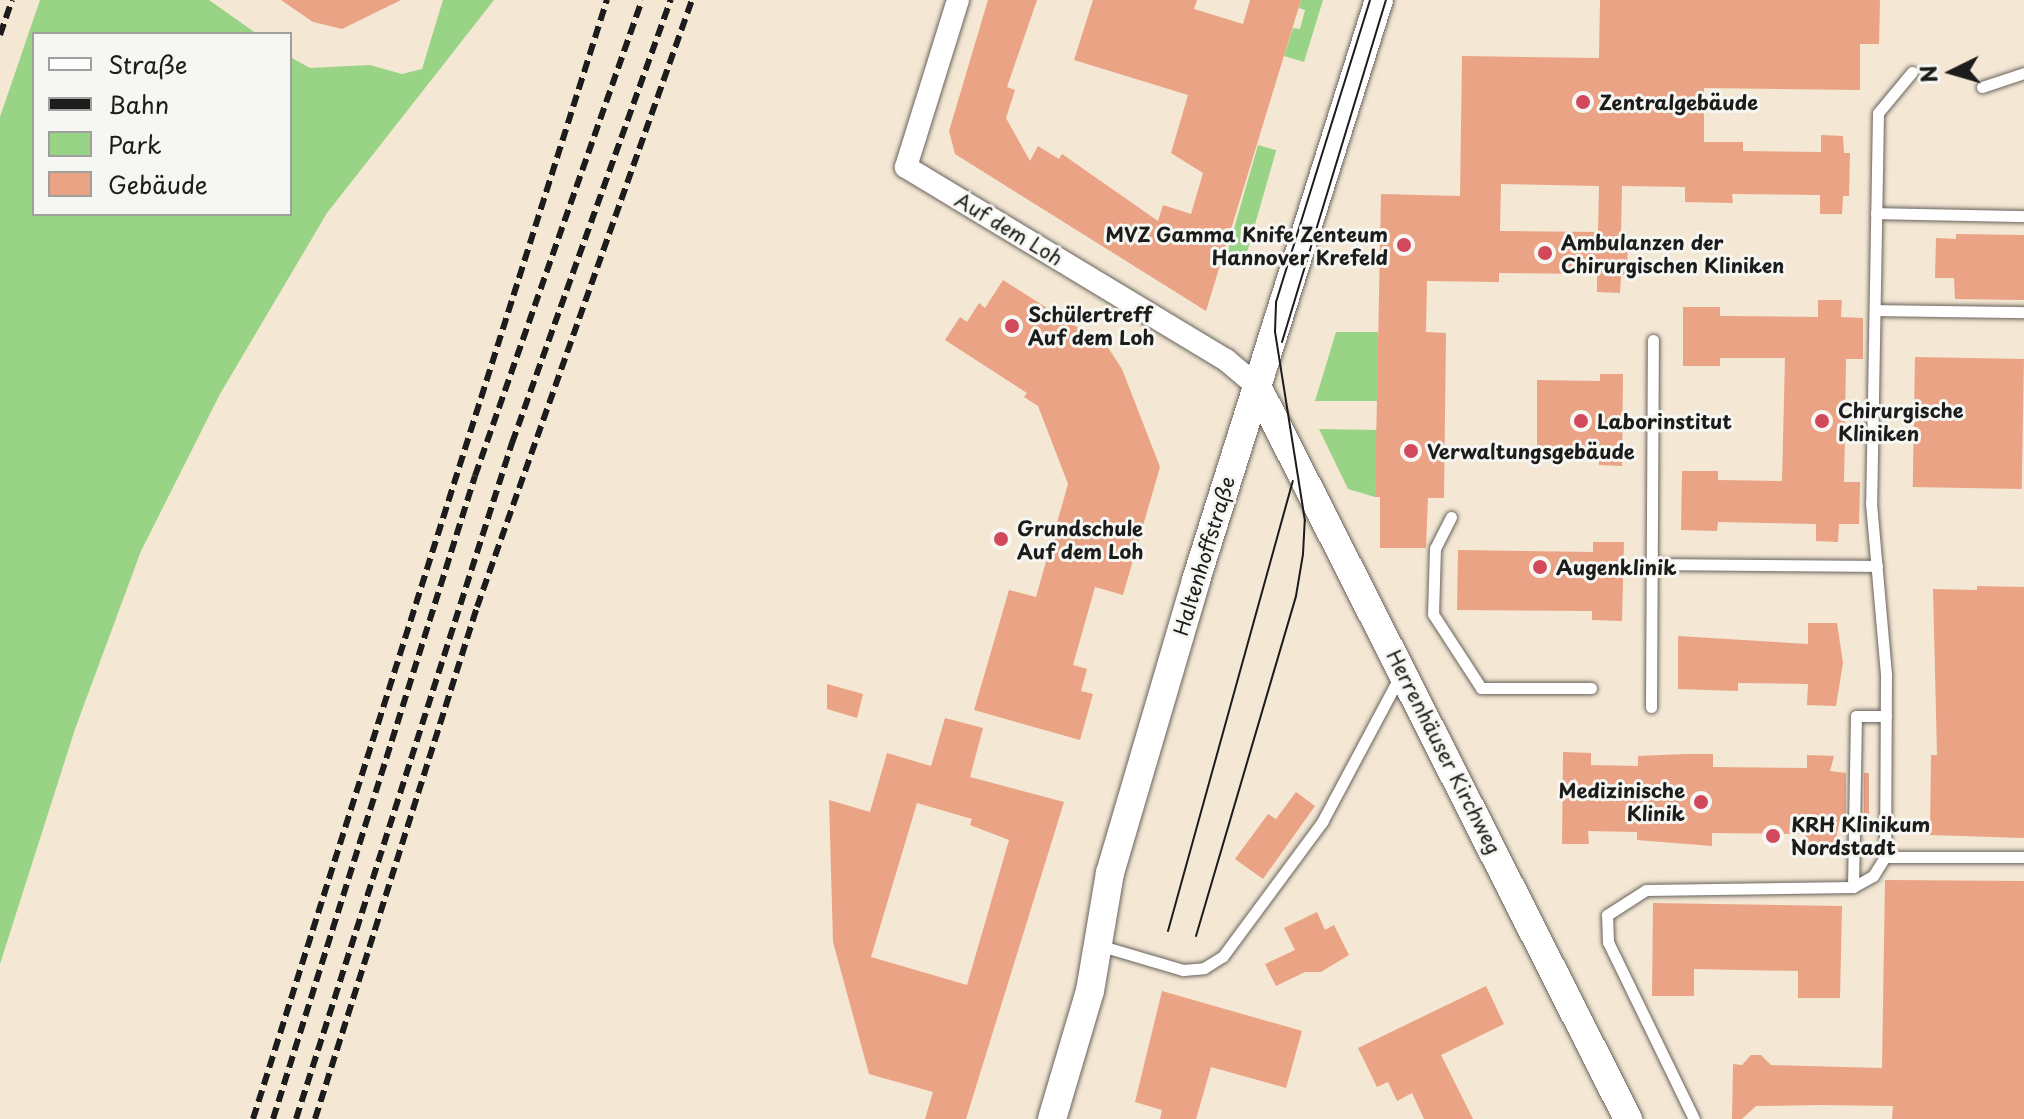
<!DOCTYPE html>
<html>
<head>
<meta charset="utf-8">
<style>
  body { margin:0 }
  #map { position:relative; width:2024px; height:1119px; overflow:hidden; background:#f4e7d4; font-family:"Playpen Sans",sans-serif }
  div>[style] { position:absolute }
  .green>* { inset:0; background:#99d386; transform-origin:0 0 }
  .building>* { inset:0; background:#eaa384; transform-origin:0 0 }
  .roads { filter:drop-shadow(0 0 2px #68635c) drop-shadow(0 0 2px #68635c) }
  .service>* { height:11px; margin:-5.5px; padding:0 5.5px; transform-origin:5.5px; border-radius:5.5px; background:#fff }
  .minor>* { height:22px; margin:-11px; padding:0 11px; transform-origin:11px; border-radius:11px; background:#fff }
  .tertiary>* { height:28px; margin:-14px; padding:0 14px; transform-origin:14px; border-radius:14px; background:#fff }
  .tram>* { height:2px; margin:-1px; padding:0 1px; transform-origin:1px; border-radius:1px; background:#1c1c1c }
  .rail>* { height:6px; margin-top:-3px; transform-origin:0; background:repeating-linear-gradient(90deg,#1c1c1c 0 12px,transparent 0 18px) }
  .dots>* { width:22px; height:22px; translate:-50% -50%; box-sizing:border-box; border:4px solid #f6f6f2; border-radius:50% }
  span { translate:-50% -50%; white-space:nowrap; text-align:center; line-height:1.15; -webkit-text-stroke:6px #f6f6f2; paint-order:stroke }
  .poi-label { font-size:20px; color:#1c1c1c; font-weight:700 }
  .left { translate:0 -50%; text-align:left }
  .right { translate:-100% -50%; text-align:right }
  .street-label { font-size:20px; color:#1c1c1c }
  .legend { position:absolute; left:32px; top:32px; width:260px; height:184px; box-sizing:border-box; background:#f6f6f2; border:2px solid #9f9f9c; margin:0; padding:10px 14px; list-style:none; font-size:24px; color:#1c1c1c }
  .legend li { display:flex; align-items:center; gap:16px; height:40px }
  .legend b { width:40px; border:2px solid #9f9f9c }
  .north { position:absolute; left:1912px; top:32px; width:80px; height:80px; -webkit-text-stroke:6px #f6f6f2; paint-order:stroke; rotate:265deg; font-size:22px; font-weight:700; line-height:32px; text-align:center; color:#1c1c1c }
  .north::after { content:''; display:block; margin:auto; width:28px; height:36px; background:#1c1c1c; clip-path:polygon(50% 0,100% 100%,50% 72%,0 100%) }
</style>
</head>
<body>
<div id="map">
  <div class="green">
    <div style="clip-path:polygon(40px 0,209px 0,257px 34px,34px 34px,34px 214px,290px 214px,290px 57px,310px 68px,370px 65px,402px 74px,422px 69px,443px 0,494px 0,327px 213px,220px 394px,141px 551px,75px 729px,0 964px,0 117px)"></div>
    <div style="clip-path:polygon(1301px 0,1323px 0,1304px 62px,1284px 56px,1293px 28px,1300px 29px,1305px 10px,1299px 8px)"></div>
    <div style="left:1258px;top:145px;width:19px;height:122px;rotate:16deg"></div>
    <div style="clip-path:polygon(1336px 332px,1378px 332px,1379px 401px,1315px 401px)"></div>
    <div style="clip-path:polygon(1319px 429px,1378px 430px,1375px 497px,1348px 489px)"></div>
  </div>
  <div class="building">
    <div style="clip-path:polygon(281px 0,401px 0,342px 29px,313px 22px)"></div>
    <div style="clip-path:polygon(988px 0,1037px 0,1007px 87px,1015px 90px,1006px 118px,1030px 161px,1038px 146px,1059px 159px,1062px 154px,1158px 221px,1163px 205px,1191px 214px,1203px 173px,1171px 153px,1188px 95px,1074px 60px,1093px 0,1197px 0,1194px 9px,1243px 24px,1250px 0,1301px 0,1206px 311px,955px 154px,949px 131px)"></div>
    <div style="clip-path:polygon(evenodd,1600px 0,1880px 0,1879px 44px,1860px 44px,1860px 90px,1704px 88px,1704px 142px,1743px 142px,1743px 151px,1821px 152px,1821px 135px,1843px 136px,1844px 153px,1850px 153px,1849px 196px,1843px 196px,1842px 214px,1820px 214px,1820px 195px,1732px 194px,1733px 203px,1685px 202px,1685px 187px,1622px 186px,1621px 233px,1628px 233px,1627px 275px,1621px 275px,1620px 293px,1597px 292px,1597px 274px,1499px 273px,1499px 282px,1427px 281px,1426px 332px,1446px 333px,1444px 498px,1428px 498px,1426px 548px,1380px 548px,1380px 497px,1375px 497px,1381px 194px,1460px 196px,1462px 56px,1599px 58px,1600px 0,1501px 184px,1599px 186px,1598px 232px,1500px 231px,1501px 184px)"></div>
    <div style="clip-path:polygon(1956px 234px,2024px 235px,2024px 300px,1955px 299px,1954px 278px,1935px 278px,1936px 238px,1956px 239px)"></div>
    <div style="clip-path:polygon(1003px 280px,1107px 346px,1122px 369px,1160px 467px,1123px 595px,1095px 587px,1073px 665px,1087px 669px,1081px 691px,1093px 694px,1080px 740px,974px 710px,1009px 590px,1036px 597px,1068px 484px,1038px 406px,1024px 397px,1027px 393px,945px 340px,960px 317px,967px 322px,979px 303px,985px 308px)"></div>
    <div style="clip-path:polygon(1818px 300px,1842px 300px,1841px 317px,1863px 318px,1863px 359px,1846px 359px,1845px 431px,1844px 482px,1860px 482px,1859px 524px,1839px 524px,1838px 542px,1816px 541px,1816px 524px,1718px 522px,1717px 531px,1681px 530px,1682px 471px,1718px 471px,1718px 480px,1782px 481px,1785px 358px,1720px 358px,1720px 366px,1683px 366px,1683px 307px,1720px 307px,1720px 316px,1818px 317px)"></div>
    <div style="left:1915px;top:357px;width:109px;height:130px;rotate:1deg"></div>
    <div style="clip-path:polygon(1600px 374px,1623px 374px,1622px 466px,1599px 465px,1599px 454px,1537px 453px,1537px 380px,1600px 381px)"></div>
    <div style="clip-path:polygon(1593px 542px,1624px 542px,1622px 621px,1592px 620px,1592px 611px,1457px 610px,1458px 550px,1593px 552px)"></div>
    <div style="clip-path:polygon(1977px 586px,2024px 587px,2024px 838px,1930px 835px,1931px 755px,1937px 755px,1933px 589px,1977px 590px)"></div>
    <div style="clip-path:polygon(1808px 623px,1837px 623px,1843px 663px,1836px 706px,1807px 705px,1808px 684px,1738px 683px,1738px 691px,1678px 689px,1678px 636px,1808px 644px)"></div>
    <div style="clip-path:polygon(827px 684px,863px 694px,857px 718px,827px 709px)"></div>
    <div style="clip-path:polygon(evenodd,945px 718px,983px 728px,970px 777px,1064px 802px,966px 1119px,925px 1119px,933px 1092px,869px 1074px,833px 942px,829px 800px,870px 812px,887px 753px,931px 766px,945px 718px,917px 803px,972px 819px,970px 825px,1009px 840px,967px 985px,871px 957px,917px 803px)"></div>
    <div style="clip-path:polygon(1563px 752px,1591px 753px,1591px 765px,1638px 766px,1638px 756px,1686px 754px,1713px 754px,1713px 767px,1807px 768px,1807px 755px,1834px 756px,1830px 771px,1846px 773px,1846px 815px,1841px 815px,1834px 847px,1806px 847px,1806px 834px,1712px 833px,1712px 846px,1637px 840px,1637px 832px,1588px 831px,1589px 844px,1562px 844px)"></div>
    <div style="left:1864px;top:773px;width:5px;height:42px"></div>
    <div style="clip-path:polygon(1296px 792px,1315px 806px,1263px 879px,1235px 859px,1268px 814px,1276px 819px)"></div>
    <div style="clip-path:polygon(1885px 880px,2024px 881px,2024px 1119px,1892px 1119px,1893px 1106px,1820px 1105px,1756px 1106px,1742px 1119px,1732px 1119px,1733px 1064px,1742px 1065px,1751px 1055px,1761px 1055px,1771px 1065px,1882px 1068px)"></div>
    <div style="clip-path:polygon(1653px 903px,1842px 906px,1840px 998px,1798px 998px,1798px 971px,1694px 969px,1694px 996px,1652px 996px)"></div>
    <div style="clip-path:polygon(1317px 912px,1325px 930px,1334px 925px,1349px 955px,1321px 972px,1305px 972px,1276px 986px,1265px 964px,1295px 950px,1284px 928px)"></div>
    <div style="clip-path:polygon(1486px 986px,1504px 1024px,1441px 1055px,1473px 1119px,1424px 1119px,1412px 1093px,1397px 1101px,1388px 1082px,1377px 1087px,1358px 1048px)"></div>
    <div style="clip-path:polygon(1162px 991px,1302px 1031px,1286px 1088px,1211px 1067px,1196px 1119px,1160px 1119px,1162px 1110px,1135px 1102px)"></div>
  </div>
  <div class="roads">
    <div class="service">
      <div style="left:1912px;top:72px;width:53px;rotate:129.7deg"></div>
      <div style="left:1878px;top:113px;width:390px;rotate:91deg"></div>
      <div style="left:1871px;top:503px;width:173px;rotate:85deg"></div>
      <div style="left:1886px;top:675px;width:182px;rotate:90.3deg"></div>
      <div style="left:1885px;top:857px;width:139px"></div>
      <div style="left:1982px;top:87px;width:44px;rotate:-18.4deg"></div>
      <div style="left:1876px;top:213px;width:148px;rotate:1.2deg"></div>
      <div style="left:1875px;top:310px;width:149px;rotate:0.8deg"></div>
      <div style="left:1451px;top:517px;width:35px;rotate:117deg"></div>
      <div style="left:1435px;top:548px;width:66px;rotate:91.7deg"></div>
      <div style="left:1433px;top:614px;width:88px;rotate:57deg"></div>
      <div style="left:1481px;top:688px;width:110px"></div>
      <div style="left:1651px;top:564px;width:226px;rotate:0.5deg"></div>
      <div style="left:1651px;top:707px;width:367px;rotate:-89.7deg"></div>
      <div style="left:1853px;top:887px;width:171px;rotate:-89deg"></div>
      <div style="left:1856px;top:716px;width:30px"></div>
      <div style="left:1098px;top:945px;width:89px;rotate:16.4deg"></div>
      <div style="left:1183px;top:970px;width:21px;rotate:-5deg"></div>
      <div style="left:1204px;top:968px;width:22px;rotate:-32deg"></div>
      <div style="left:1223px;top:956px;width:167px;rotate:-53.5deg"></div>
      <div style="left:1322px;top:822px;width:168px;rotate:-61.9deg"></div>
      <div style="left:1694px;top:1119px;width:197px;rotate:-115.9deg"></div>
      <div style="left:1608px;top:942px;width:27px;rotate:-92deg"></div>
      <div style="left:1607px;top:915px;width:46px;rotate:-32.7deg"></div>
      <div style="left:1646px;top:890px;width:207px;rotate:-0.8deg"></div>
      <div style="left:1853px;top:887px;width:23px;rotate:-29deg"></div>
      <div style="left:1873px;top:876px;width:22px;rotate:-58deg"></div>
    </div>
    <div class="minor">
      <div style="left:958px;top:0;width:175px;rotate:107.3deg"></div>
      <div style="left:906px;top:167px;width:374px;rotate:31.1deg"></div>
      <div style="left:1226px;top:360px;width:40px;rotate:40deg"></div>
    </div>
    <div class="tertiary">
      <div style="left:1257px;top:386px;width:822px;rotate:63.15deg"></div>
      <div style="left:1052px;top:1119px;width:134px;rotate:-73.5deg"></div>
      <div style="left:1090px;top:991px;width:120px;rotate:-80.4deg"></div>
      <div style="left:1110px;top:873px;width:305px;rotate:-73.6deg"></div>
      <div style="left:1196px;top:580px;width:608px;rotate:-72.49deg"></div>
    </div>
  </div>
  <div class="tram">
    <div style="left:1282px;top:342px;width:357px;rotate:-73.1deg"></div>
    <div style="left:1168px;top:931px;width:467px;rotate:-74.5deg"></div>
    <div style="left:1196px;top:936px;width:354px;rotate:-73.6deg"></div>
    <div style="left:1296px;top:596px;width:43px;rotate:-80.5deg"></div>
    <div style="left:1303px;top:554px;width:33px;rotate:-87deg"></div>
    <div style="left:1305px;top:521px;width:191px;rotate:-99deg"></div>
    <div style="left:1275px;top:332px;width:30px;rotate:-88deg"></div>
    <div style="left:1276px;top:302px;width:316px;rotate:-72.7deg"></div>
  </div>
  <div class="rail">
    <div style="left:0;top:35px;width:37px;rotate:-71deg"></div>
    <div style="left:253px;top:1119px;width:1174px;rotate:-72.45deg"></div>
    <div style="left:273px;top:1119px;width:674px;rotate:-72.56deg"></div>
    <div style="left:475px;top:476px;width:504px;rotate:-70.67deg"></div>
    <div style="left:296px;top:1119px;width:710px;rotate:-72.28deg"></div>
    <div style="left:512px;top:443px;width:471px;rotate:-70.3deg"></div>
    <div style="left:315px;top:1119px;width:537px;rotate:-72.44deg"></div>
    <div style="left:477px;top:607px;width:644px;rotate:-70.5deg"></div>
  </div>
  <div class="dots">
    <div style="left:1583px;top:102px;background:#d1495b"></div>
    <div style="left:1404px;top:245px;background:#d1495b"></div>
    <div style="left:1545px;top:253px;background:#d1495b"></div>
    <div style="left:1012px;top:326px;background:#d1495b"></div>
    <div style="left:1581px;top:421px;background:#d1495b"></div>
    <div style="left:1822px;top:421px;background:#d1495b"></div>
    <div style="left:1411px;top:451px;background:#d1495b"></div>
    <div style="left:1001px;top:539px;background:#d1495b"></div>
    <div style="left:1540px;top:567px;background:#d1495b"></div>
    <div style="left:1701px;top:802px;background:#d1495b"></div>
    <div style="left:1773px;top:836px;background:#d1495b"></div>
  </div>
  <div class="poi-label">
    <span class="left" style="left:1599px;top:102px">Zentralgebäude</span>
    <span class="right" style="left:1388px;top:246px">MVZ Gamma Knife Zenteum<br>Hannover Krefeld</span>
    <span class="left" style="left:1561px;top:254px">Ambulanzen der<br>Chirurgischen Kliniken</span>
    <span class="left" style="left:1028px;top:326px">Schülertreff<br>Auf dem Loh</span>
    <span class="left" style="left:1838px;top:422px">Chirurgische<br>Kliniken</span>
    <span class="left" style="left:1597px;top:421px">Laborinstitut</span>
    <span class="left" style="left:1427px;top:451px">Verwaltungsgebäude</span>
    <span class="left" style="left:1017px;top:540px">Grundschule<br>Auf dem Loh</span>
    <span class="left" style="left:1556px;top:567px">Augenklinik</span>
    <span class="right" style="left:1685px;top:802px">Medizinische<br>Klinik</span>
    <span class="left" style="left:1791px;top:836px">KRH Klinikum<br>Nordstadt</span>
  </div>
  <div class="street-label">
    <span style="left:1009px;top:229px;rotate:31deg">Auf dem Loh</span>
    <span style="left:1204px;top:556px;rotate:-73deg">Haltenhoffstraße</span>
    <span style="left:1444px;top:752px;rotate:63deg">Herrenhäuser Kirchweg</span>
  </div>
  <ul class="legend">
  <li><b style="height:10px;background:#fff"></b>Straße</li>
  <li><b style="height:10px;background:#1c1c1c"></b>Bahn</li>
  <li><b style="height:22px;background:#99d386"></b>Park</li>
  <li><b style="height:22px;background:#eaa384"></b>Gebäude</li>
  </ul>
  <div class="north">N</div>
</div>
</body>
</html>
